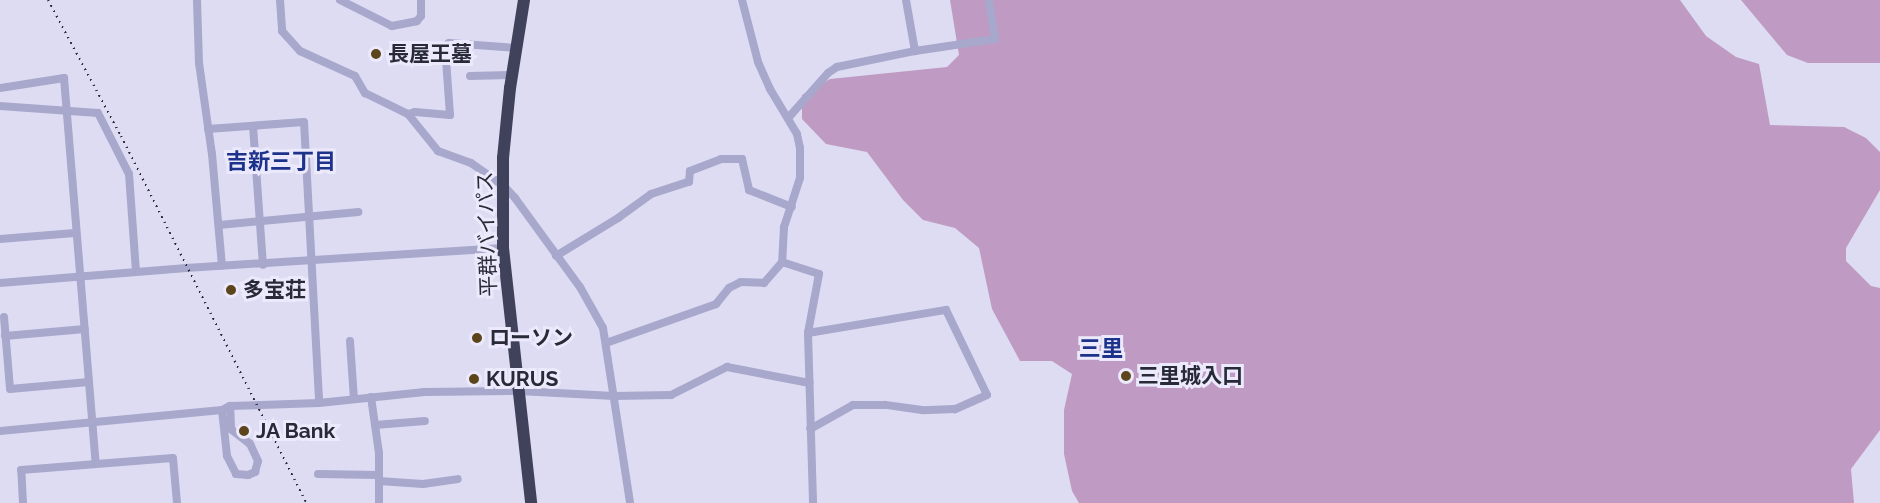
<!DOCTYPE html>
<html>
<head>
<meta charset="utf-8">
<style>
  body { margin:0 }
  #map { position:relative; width:1880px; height:503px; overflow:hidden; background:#dedcf3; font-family:Raleway,"Noto Sans JP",sans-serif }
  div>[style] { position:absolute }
  .green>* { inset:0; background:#bf9bc3 }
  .minor>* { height:8px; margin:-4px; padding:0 4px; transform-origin:4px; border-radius:4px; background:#a8a7cc }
  .highway>* { height:12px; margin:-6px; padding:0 6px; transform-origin:6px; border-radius:6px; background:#3f425a }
  .rail>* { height:2px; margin-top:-1px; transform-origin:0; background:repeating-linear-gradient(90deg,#282a38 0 1.5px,transparent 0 6px) }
  .dots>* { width:16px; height:16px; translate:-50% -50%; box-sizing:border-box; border:3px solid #ebe9fb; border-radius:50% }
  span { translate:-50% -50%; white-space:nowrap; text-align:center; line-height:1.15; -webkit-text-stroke:6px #ebe9fb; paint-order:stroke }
  .poi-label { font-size:21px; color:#282a38; font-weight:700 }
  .left { translate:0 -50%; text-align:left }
  .street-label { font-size:21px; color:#282a38 }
  .neighbourhood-label { font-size:22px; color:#1d338b; font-weight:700 }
</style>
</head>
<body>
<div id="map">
  <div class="green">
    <div style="clip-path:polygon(950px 0,1680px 0,1706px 36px,1736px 57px,1759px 64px,1770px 125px,1844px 127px,1866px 138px,1880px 152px,1880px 190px,1846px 248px,1846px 261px,1871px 286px,1880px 288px,1880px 430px,1851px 469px,1854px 503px,1079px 503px,1072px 491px,1064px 454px,1064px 410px,1072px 374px,1052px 361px,1020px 361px,992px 309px,979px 248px,955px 228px,923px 220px,903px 200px,867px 152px,826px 144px,802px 119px,802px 95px,830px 79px,947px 67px,959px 55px)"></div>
    <div style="clip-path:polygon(1741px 0,1880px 0,1880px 63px,1808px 63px,1787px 55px)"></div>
  </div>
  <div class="minor">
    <div style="left:197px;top:0;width:63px;rotate:88.2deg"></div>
    <div style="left:199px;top:63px;width:92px;rotate:81.9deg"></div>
    <div style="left:212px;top:154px;width:112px;rotate:84.9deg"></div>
    <div style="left:280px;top:0;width:31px;rotate:86deg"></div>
    <div style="left:282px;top:31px;width:27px;rotate:48deg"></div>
    <div style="left:300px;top:51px;width:60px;rotate:24.4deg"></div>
    <div style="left:355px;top:76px;width:20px;rotate:60deg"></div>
    <div style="left:365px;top:93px;width:48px;rotate:26deg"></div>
    <div style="left:408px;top:114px;width:48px;rotate:51deg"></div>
    <div style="left:438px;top:151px;width:35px;rotate:20deg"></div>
    <div style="left:471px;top:163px;width:39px;rotate:35deg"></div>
    <div style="left:503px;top:185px;width:18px;rotate:47deg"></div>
    <div style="left:515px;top:198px;width:110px;rotate:53.9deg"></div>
    <div style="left:580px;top:287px;width:47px;rotate:60.7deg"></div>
    <div style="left:603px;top:328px;width:177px;rotate:81.2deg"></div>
    <div style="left:340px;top:0;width:58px;rotate:26.6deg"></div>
    <div style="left:392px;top:26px;width:25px;rotate:-11deg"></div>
    <div style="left:417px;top:21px;width:6px;rotate:-51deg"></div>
    <div style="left:421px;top:16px;width:16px;rotate:-90deg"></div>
    <div style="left:742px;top:0;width:64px;rotate:75.5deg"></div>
    <div style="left:758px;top:62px;width:30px;rotate:66deg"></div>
    <div style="left:770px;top:89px;width:52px;rotate:59deg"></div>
    <div style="left:797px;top:134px;width:14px;rotate:78deg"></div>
    <div style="left:800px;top:148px;width:30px;rotate:90deg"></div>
    <div style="left:800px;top:178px;width:52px;rotate:108.1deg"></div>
    <div style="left:784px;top:227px;width:35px;rotate:93deg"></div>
    <div style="left:782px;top:262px;width:39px;rotate:18deg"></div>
    <div style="left:819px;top:274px;width:60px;rotate:100.6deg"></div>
    <div style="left:808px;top:333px;width:170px;rotate:88.3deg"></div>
    <div style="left:906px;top:0;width:52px;rotate:80deg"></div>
    <div style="left:915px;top:51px;width:81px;rotate:-8.5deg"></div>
    <div style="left:995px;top:39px;width:39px;rotate:-99deg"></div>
    <div style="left:409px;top:55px;width:37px;rotate:-5deg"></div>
    <div style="left:470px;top:76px;width:42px;rotate:-1.4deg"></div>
    <div style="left:0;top:88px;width:65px;rotate:-8.9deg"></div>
    <div style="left:64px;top:78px;width:387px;rotate:85.3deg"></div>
    <div style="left:0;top:106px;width:98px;rotate:4.1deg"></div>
    <div style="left:98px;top:113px;width:68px;rotate:63.1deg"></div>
    <div style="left:129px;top:174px;width:98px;rotate:85.9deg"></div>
    <div style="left:408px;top:114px;width:7px;rotate:-16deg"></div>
    <div style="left:415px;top:112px;width:35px;rotate:5deg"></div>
    <div style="left:450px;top:115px;width:69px;rotate:-94.1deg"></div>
    <div style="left:445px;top:46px;width:5px;rotate:-37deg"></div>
    <div style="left:449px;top:43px;width:67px;rotate:4.3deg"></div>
    <div style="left:789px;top:117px;width:59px;rotate:-48.4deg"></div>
    <div style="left:828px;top:73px;width:11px;rotate:-34deg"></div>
    <div style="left:837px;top:67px;width:80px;rotate:-11.6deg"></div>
    <div style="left:253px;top:126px;width:139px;rotate:85.9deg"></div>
    <div style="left:208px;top:129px;width:96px;rotate:-4.2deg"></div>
    <div style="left:304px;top:122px;width:281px;rotate:86.9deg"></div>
    <div style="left:219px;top:225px;width:140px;rotate:-5.3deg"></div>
    <div style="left:0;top:239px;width:75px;rotate:-4.6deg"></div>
    <div style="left:556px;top:256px;width:73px;rotate:-31.5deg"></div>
    <div style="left:618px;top:218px;width:41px;rotate:-36deg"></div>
    <div style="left:651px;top:194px;width:40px;rotate:-18deg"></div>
    <div style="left:689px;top:182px;width:11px;rotate:-85deg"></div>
    <div style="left:690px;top:171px;width:33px;rotate:-21deg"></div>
    <div style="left:721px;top:159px;width:21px"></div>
    <div style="left:742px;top:159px;width:32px;rotate:77deg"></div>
    <div style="left:749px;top:190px;width:46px;rotate:21.6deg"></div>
    <div style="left:0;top:283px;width:187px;rotate:-4.6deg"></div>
    <div style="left:186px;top:268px;width:318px;rotate:-3.6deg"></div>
    <div style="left:4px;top:317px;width:72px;rotate:85.2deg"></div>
    <div style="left:10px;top:389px;width:79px;rotate:-5.1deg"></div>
    <div style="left:808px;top:333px;width:140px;rotate:-9.5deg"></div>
    <div style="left:946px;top:310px;width:94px;rotate:64.2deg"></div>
    <div style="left:987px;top:395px;width:35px;rotate:156deg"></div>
    <div style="left:955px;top:409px;width:33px;rotate:178deg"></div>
    <div style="left:922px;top:410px;width:37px;rotate:-172deg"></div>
    <div style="left:885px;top:405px;width:32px;rotate:180deg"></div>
    <div style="left:853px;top:405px;width:49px;rotate:150.8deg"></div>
    <div style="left:5px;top:336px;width:80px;rotate:-5deg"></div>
    <div style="left:350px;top:341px;width:58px;rotate:86.1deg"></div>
    <div style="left:606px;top:343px;width:117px;rotate:-19.5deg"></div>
    <div style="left:716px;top:304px;width:21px;rotate:-51deg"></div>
    <div style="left:729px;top:288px;width:13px;rotate:-27deg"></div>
    <div style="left:741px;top:282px;width:23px;rotate:2deg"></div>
    <div style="left:764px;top:283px;width:28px;rotate:-49deg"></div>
    <div style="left:371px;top:397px;width:57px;rotate:81.9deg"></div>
    <div style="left:379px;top:453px;width:50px;rotate:90deg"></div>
    <div style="left:222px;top:410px;width:46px;rotate:83.8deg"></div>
    <div style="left:227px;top:456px;width:20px;rotate:63deg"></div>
    <div style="left:236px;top:474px;width:12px;rotate:5deg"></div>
    <div style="left:248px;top:475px;width:8px;rotate:-23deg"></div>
    <div style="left:255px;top:472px;width:11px;rotate:-75deg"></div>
    <div style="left:258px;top:461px;width:19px;rotate:-115deg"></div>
    <div style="left:250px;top:444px;width:24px;rotate:-142deg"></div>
    <div style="left:231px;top:429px;width:23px;rotate:-92deg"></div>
    <div style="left:375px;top:425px;width:50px;rotate:-4.6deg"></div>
    <div style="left:0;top:431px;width:223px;rotate:-5.4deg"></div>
    <div style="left:222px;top:410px;width:9px;rotate:-27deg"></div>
    <div style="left:230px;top:406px;width:89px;rotate:-1.9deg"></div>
    <div style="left:319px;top:403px;width:106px;rotate:-6deg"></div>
    <div style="left:424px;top:392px;width:95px;rotate:-0.6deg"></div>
    <div style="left:519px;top:391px;width:95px;rotate:3deg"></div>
    <div style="left:614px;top:396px;width:57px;rotate:-1deg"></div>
    <div style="left:671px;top:395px;width:63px;rotate:-26.6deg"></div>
    <div style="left:727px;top:367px;width:84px;rotate:11deg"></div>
    <div style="left:318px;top:474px;width:61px;rotate:0.9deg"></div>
    <div style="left:379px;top:481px;width:44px;rotate:3.9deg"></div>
    <div style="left:423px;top:484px;width:35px;rotate:-8deg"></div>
    <div style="left:23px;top:503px;width:33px;rotate:-93deg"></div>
    <div style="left:21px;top:470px;width:152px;rotate:-4.5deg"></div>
    <div style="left:173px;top:458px;width:45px;rotate:84.9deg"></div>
  </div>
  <div class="highway">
    <div style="left:524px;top:0;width:89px;rotate:99deg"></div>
    <div style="left:510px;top:88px;width:70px;rotate:95.7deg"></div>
    <div style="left:503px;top:158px;width:90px;rotate:90deg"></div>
    <div style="left:503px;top:248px;width:257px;rotate:83.7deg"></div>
  </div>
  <div class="rail">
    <div style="left:48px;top:0;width:154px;rotate:61.8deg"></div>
    <div style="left:121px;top:136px;width:411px;rotate:63.2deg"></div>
  </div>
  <div class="dots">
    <div style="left:376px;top:54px;background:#5c441b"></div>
    <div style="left:231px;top:290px;background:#5c441b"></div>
    <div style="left:477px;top:338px;background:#5c441b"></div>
    <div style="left:1126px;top:376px;background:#5c441b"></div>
    <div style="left:474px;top:379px;background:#5c441b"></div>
    <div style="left:244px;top:431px;background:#5c441b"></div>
  </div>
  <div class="poi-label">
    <span class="left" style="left:388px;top:54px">長屋王墓</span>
    <span class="left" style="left:243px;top:290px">多宝荘</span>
    <span class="left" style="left:489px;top:338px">ローソン</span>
    <span class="left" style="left:1138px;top:376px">三里城入口</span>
    <span class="left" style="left:486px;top:379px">KURUS</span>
    <span class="left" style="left:256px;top:431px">JA Bank</span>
  </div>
  <div class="street-label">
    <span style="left:487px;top:234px;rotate:-92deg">平群バイパス</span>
  </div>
  <div class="neighbourhood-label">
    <span style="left:281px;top:162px">吉新三丁目</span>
    <span style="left:1101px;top:349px">三里</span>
  </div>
</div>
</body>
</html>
